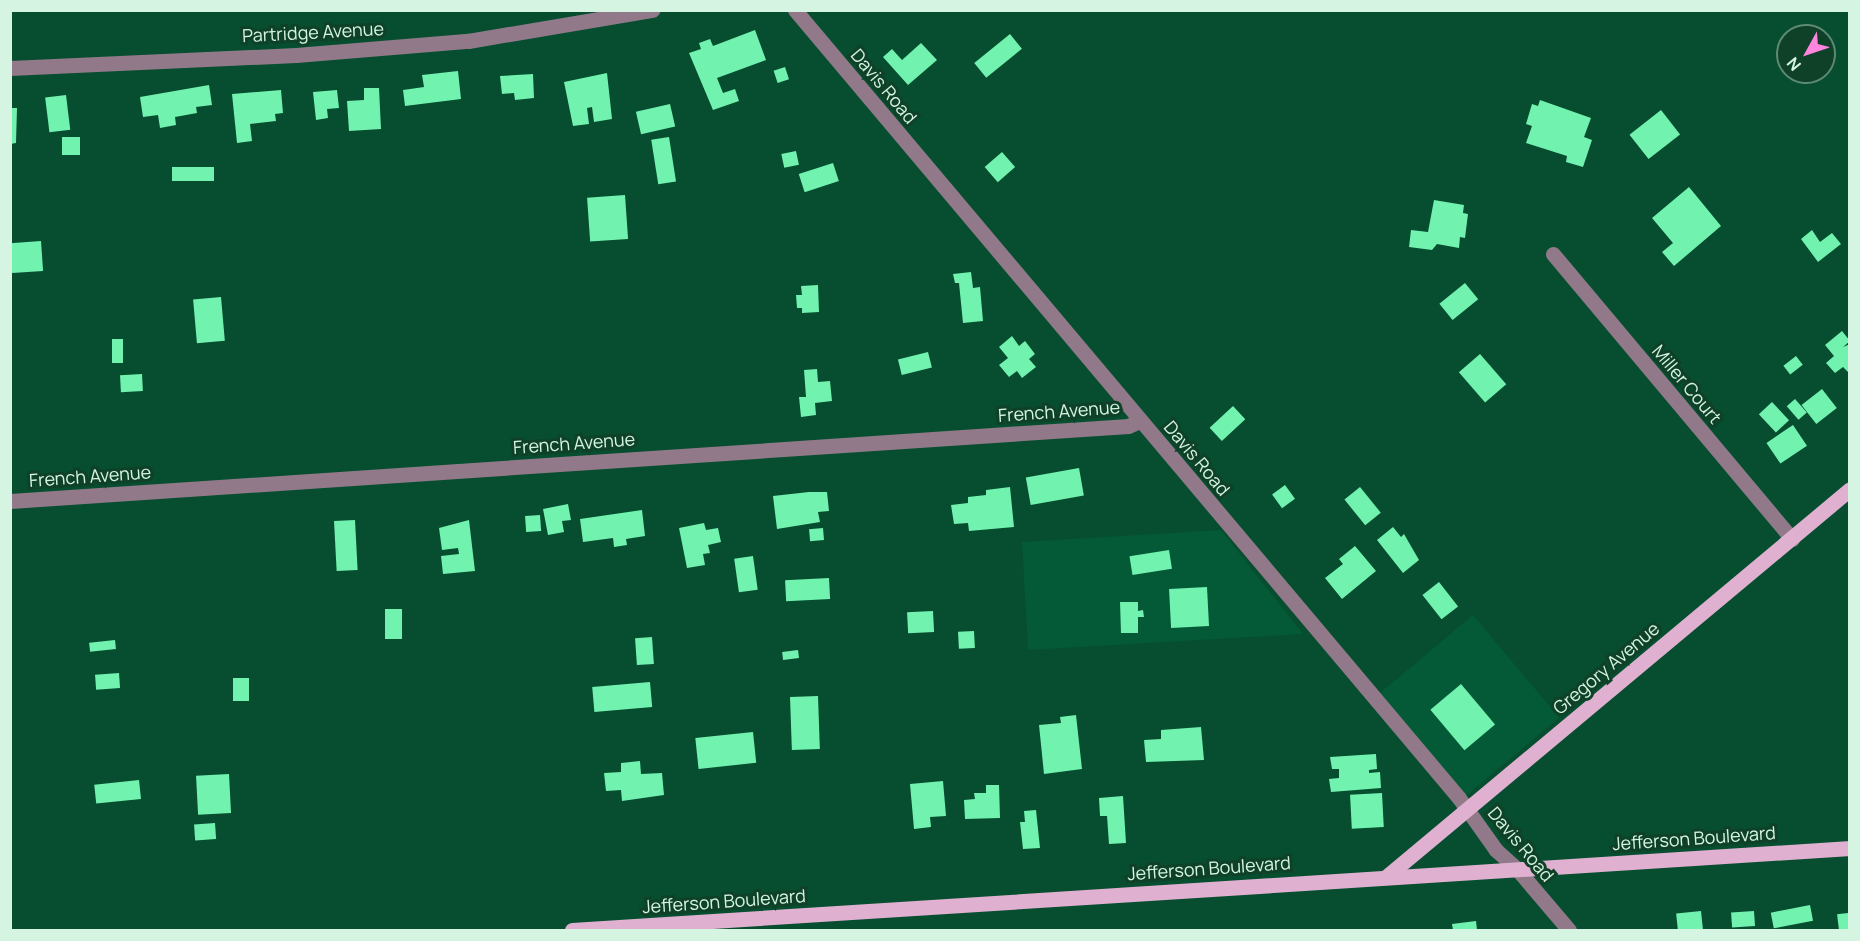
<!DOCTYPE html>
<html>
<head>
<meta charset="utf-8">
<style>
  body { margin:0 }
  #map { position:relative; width:1860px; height:941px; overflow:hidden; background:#064e2f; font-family:Manrope,sans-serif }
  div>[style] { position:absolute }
  .built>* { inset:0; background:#045936; transform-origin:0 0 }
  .building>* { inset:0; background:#72f2af; transform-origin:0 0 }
  .minor>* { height:15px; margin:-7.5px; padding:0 7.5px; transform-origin:7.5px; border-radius:7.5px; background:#917989 }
  .major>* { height:15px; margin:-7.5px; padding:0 7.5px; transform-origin:7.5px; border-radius:7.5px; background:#e0b0d1 }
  span { translate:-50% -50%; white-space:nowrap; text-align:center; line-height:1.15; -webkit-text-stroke:6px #0f4129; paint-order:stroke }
  .street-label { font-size:18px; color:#d5f4e1 }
  .frame { position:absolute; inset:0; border:12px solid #d5f4e1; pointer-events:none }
  .north { position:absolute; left:1776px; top:24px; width:60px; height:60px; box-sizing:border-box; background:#0f4129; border:2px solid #5e8973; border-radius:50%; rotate:230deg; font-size:16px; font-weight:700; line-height:24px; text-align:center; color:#d5f4e1 }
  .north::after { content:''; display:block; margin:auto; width:21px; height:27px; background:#ff85de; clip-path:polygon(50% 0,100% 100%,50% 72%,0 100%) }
</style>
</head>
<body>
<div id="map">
  <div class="built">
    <div style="clip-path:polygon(1221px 530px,1303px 634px,1028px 650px,1022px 542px)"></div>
    <div style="left:1473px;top:615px;width:134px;height:123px;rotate:50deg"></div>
  </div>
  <div class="building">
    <div style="clip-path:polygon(755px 30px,766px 60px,717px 78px,723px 93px,735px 89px,739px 101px,713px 110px,689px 53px,701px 49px,699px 43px,710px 39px,713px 46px)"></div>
    <div style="left:1010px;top:34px;width:19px;height:46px;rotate:51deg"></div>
    <div style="clip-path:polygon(921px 43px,937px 60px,908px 85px,883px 57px,892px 49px,902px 60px)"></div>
    <div style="left:785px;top:67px;width:13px;height:12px;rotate:72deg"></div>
    <div style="clip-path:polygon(458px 71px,461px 99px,405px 106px,403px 90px,424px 87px,422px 75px)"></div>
    <div style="clip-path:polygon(607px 73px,612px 119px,594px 122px,592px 107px,587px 108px,589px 124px,573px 126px,564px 82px)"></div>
    <div style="clip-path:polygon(533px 74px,534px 98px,515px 100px,514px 93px,502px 94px,500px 76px)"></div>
    <div style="clip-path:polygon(209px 85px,212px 105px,196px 107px,197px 113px,175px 117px,176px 125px,160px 128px,158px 115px,143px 117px,140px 97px)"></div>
    <div style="clip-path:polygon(364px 88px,379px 88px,381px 129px,349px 131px,347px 101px,364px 100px)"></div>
    <div style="clip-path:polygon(281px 90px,283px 113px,275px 114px,276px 121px,250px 124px,252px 141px,237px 143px,232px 94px)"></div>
    <div style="clip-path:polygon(337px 90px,339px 108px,327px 109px,328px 118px,316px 120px,313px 92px)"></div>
    <div style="left:66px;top:95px;width:35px;height:21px;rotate:83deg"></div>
    <div style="clip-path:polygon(1540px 100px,1591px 118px,1584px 137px,1592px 140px,1583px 167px,1566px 162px,1567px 156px,1526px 143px,1532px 126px,1526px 124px,1532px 104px,1538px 106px)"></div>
    <div style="left:670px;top:104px;width:23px;height:35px;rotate:77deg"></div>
    <div style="clip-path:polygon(10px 108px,17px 108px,16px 143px,10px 144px)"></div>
    <div style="left:1661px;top:110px;width:31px;height:40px;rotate:52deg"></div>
    <div style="left:62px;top:137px;width:18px;height:18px"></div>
    <div style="left:669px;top:137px;width:45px;height:18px;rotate:81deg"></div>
    <div style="left:796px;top:151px;width:14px;height:15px;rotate:78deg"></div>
    <div style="left:1002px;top:152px;width:20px;height:23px;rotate:49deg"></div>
    <div style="left:833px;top:163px;width:19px;height:36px;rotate:72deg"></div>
    <div style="left:214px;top:167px;width:14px;height:42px;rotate:90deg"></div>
    <div style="clip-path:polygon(1689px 187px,1721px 226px,1674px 266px,1662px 252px,1673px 243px,1652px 218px)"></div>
    <div style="left:625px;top:195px;width:44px;height:38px;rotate:86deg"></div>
    <div style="clip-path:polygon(1434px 200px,1464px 205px,1463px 213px,1468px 214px,1465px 238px,1460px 237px,1459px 248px,1437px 244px,1432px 250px,1409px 247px,1411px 230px,1428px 232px)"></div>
    <div style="clip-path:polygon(1812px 230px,1820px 242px,1832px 233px,1841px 244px,1818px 262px,1801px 239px)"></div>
    <div style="left:41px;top:241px;width:30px;height:31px;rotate:86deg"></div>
    <div style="clip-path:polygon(971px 272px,973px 288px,980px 287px,983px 321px,963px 323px,959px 283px,955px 283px,953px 274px)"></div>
    <div style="left:1465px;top:283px;width:21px;height:33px;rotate:51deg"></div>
    <div style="clip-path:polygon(818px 285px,819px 312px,802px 313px,802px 308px,797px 308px,796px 295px,802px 295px,801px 286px)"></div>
    <div style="left:221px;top:297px;width:44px;height:28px;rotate:85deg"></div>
    <div style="clip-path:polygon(1842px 331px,1850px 341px,1843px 347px,1850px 344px,1850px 374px,1843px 367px,1835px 373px,1826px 363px,1834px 356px,1825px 345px)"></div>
    <div style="clip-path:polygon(1012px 336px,1019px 346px,1025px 341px,1035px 354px,1029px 359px,1036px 367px,1022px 378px,1017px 371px,1009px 377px,999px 365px,1008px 358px,999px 347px)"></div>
    <div style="left:112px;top:339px;width:11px;height:24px"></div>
    <div style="left:928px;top:352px;width:16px;height:31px;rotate:76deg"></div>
    <div style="left:1480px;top:354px;width:40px;height:28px;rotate:49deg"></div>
    <div style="left:1796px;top:356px;width:11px;height:16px;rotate:52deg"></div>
    <div style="clip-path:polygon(817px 369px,818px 382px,830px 381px,832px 401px,815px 403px,816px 415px,801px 417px,799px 397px,806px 397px,804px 370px)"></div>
    <div style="left:142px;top:374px;width:17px;height:22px;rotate:87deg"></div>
    <div style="left:1822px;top:389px;width:24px;height:26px;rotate:52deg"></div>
    <div style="left:1795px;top:399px;width:18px;height:11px;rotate:49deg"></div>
    <div style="left:1772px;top:402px;width:25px;height:18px;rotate:47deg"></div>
    <div style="left:1233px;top:406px;width:18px;height:32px;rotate:47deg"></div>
    <div style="left:1793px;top:425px;width:25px;height:32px;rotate:56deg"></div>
    <div style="left:1079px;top:468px;width:28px;height:54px;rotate:80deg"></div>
    <div style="left:1285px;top:485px;width:17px;height:16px;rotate:54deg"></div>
    <div style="clip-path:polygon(1010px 487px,1014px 527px,969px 531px,968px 523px,954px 524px,951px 505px,968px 503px,968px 497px,986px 495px,986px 490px)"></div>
    <div style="left:1360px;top:487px;width:33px;height:20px;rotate:51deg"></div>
    <div style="clip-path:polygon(809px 492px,827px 492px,829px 511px,818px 512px,820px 522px,777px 529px,773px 496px)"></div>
    <div style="clip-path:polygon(568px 504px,571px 520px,562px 521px,564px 532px,548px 535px,543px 509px)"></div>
    <div style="clip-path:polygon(642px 510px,645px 536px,626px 539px,627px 545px,614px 547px,613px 538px,583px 542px,580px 519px)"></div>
    <div style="left:540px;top:515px;width:16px;height:15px;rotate:86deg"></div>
    <div style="left:355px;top:520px;width:50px;height:21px;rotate:87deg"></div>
    <div style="clip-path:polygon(469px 520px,475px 571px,443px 574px,441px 556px,459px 554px,458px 548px,442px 550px,439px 528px)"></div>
    <div style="clip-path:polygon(704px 523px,706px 530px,718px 528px,721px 542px,708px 545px,710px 553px,703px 554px,705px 565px,687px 568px,679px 528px)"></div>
    <div style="clip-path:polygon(1393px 527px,1401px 537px,1404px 534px,1419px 560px,1403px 573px,1377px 540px)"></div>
    <div style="left:823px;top:528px;width:12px;height:14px;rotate:85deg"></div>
    <div style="clip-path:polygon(1355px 546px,1376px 571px,1342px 599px,1325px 578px,1343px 564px,1339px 559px)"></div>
    <div style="left:1169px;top:550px;width:19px;height:40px;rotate:81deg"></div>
    <div style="left:753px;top:556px;width:34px;height:19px;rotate:82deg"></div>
    <div style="left:829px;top:578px;width:21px;height:44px;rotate:87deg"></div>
    <div style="left:1439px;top:582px;width:31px;height:21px;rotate:52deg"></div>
    <div style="left:1207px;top:587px;width:39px;height:38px;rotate:87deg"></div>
    <div style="clip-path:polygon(1120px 602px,1138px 602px,1138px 611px,1143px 610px,1144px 617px,1138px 617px,1138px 633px,1121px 633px)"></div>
    <div style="left:385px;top:609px;width:17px;height:30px"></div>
    <div style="left:933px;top:611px;width:21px;height:26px;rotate:87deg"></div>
    <div style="left:974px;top:631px;width:17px;height:16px;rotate:87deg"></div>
    <div style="left:652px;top:637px;width:27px;height:17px;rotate:86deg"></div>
    <div style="left:115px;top:640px;width:9px;height:26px;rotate:84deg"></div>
    <div style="left:798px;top:650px;width:8px;height:16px;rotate:83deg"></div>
    <div style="left:119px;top:673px;width:15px;height:24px;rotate:86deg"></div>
    <div style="left:233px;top:678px;width:16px;height:23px"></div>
    <div style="left:650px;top:682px;width:25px;height:58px;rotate:85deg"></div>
    <div style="left:1461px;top:684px;width:53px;height:40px;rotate:50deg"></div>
    <div style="left:818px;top:696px;width:53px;height:28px;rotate:88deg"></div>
    <div style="clip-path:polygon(1076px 715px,1082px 769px,1044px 774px,1039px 725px,1061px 723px,1060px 717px)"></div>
    <div style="clip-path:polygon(1201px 727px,1204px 760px,1146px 762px,1144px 740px,1161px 739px,1161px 730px)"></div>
    <div style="left:753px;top:732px;width:31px;height:58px;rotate:84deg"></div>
    <div style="clip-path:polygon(1376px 754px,1377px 769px,1369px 770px,1369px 773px,1380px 772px,1381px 788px,1331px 792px,1329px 779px,1339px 778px,1339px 769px,1332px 769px,1330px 757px)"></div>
    <div style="clip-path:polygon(640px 761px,641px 774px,662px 773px,664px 795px,622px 801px,621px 790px,606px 791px,604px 773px,621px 772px,621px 763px)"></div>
    <div style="left:229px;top:774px;width:39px;height:33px;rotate:87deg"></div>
    <div style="left:139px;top:780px;width:19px;height:45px;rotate:84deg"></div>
    <div style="clip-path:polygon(943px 781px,946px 816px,930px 817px,931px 827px,914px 829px,910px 784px)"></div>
    <div style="clip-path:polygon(986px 785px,999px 785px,1000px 818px,965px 819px,964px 800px,975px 799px,974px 793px,986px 793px)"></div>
    <div style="left:1382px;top:793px;width:34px;height:32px;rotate:87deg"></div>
    <div style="clip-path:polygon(1123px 796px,1126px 843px,1109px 844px,1107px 816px,1100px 816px,1099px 798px)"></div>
    <div style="clip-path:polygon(1036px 810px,1040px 848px,1023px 849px,1020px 822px,1025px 822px,1024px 811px)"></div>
    <div style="left:215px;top:823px;width:16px;height:21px;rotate:86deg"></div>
    <div style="left:1810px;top:905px;width:16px;height:40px;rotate:79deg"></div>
    <div style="left:1701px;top:911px;width:18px;height:25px;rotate:84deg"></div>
    <div style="left:1754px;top:911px;width:15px;height:23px;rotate:86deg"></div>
    <div style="left:1848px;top:913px;width:17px;height:11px;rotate:83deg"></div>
    <div style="clip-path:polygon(1476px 921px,1477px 930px,1453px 930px,1452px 924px)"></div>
  </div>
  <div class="minor">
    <div style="left:795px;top:10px;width:1030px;rotate:49.88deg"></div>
    <div style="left:1459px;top:798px;width:64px;rotate:54.6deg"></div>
    <div style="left:1496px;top:850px;width:28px;rotate:42deg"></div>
    <div style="left:1517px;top:869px;width:80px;rotate:49.6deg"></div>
    <div style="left:10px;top:68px;width:286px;rotate:-2.6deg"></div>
    <div style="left:296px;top:55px;width:173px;rotate:-4.7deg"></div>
    <div style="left:468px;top:41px;width:187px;rotate:-9.6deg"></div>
    <div style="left:1553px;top:254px;width:372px;rotate:50deg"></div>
    <div style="left:10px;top:501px;width:1121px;rotate:-3.84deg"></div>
    <div style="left:1128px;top:426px;width:13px;rotate:-23deg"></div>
  </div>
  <div class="major">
    <div style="left:1387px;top:876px;width:603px;rotate:-39.89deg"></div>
    <div style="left:572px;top:930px;width:1281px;rotate:-3.67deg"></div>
  </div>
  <div class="street-label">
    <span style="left:313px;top:32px;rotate:-3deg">Partridge Avenue</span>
    <span style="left:884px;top:86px;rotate:50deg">Davis Road</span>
    <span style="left:1687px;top:384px;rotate:50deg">Miller Court</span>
    <span style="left:1059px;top:411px;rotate:-4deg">French Avenue</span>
    <span style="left:574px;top:443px;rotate:-4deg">French Avenue</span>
    <span style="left:1197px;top:458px;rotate:50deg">Davis Road</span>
    <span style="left:90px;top:476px;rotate:-4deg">French Avenue</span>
    <span style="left:1606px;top:668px;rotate:-40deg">Gregory Avenue</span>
    <span style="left:1694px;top:838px;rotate:-4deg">Jefferson Boulevard</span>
    <span style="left:1521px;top:844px;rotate:50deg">Davis Road</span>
    <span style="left:1209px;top:868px;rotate:-4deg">Jefferson Boulevard</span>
    <span style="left:724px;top:901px;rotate:-4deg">Jefferson Boulevard</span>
  </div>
  <div class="frame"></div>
  <div class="north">N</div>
</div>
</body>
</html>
